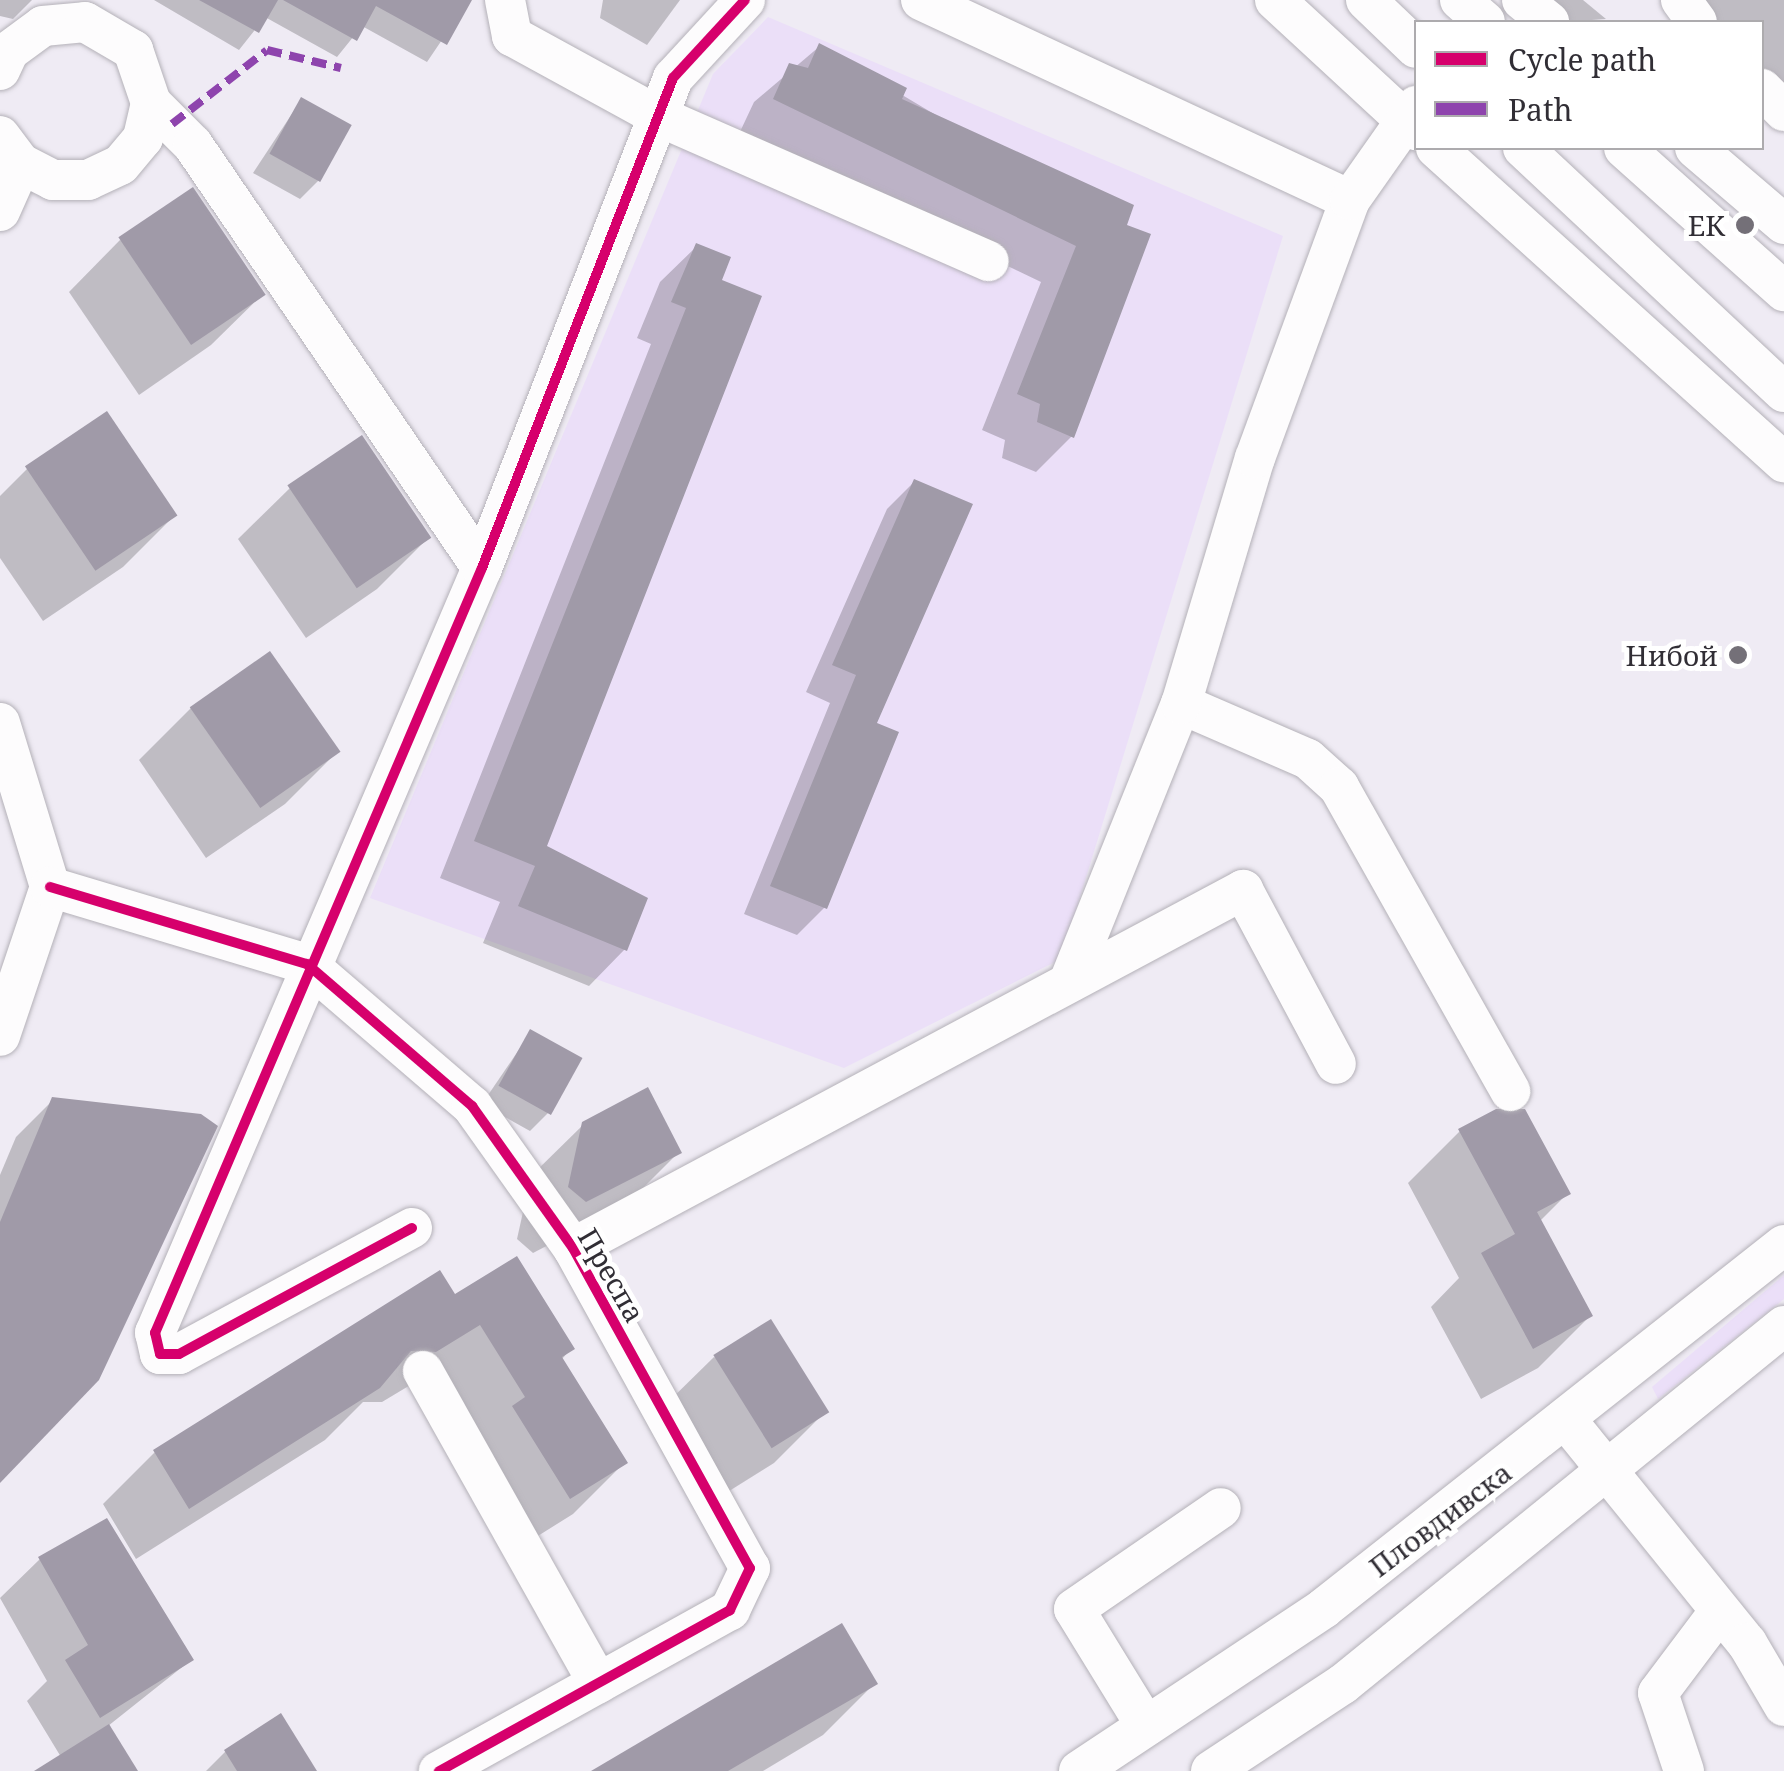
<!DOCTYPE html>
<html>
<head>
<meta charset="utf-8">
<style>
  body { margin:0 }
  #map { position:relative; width:1784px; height:1771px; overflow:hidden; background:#efebf4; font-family:"Noto Serif",serif }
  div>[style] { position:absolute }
  .green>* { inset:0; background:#ebdff8 }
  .shadow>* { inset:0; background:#0003 }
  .building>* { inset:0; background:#a09aa8; transform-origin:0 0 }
  .roads { filter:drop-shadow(0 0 2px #b4b1b8) drop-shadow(0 0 2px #b4b1b8) }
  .minor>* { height:40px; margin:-20px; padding:0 20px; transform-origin:20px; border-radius:20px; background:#fdfcfd }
  .quiet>* { height:8px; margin-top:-4px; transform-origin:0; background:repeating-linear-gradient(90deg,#8e44ad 0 15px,transparent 0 23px) }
  .cycleway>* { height:10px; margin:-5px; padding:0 5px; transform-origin:5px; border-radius:5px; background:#d6006c }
  .dots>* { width:28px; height:28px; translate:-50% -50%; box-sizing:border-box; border:5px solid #fff; border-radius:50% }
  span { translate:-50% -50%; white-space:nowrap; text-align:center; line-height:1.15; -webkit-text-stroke:10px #fff; paint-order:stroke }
  .poi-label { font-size:28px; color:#312e35 }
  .right { translate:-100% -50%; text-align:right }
  .street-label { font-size:28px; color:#312e35 }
  .legend { position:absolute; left:1414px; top:20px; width:350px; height:130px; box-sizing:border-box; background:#fff; border:2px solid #adabae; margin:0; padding:12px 18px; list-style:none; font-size:30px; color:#312e35 }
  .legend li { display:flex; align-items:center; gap:20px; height:50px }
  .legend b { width:50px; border:2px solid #adabae }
</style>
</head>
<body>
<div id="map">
  <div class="green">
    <div style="clip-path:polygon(768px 17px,1283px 236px,1061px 959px,844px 1068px,370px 898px,713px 74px)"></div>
    <div style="clip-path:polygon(1784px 1275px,1784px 1299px,1658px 1399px,1652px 1387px)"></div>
  </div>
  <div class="shadow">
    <div style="clip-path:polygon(0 0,32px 0,13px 19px,0 16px)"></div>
    <div style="clip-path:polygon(154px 0,469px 0,427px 62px,362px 26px,337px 57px,265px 17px,239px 50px)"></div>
    <div style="clip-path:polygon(603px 0,680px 0,647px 45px,600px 18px)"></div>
    <div style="clip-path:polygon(1540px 0,1583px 0,1606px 19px,1563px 22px)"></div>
    <div style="clip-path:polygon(1678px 0,1784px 0,1784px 119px,1762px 93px,1762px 22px,1698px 22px)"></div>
    <div style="clip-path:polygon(820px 46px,1124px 227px,1072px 436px,1036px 472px,1002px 458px,1005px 440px,982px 430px,1041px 282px,738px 136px,754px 102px)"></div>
    <div style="clip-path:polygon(301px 100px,318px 181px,300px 199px,253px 173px)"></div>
    <div style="clip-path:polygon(120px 240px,263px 294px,211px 345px,139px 395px,69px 292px)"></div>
    <div style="clip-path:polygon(697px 246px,728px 258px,544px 847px,625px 949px,589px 986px,483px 943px,500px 902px,440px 878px,651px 344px,637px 338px,660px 282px)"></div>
    <div style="clip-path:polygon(27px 469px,175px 515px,123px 567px,43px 621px,0 558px,0 496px)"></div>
    <div style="clip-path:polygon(914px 482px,873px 724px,824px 908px,797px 935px,744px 914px,830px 703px,806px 692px,887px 509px)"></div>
    <div style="clip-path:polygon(290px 488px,429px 537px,377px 589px,306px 638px,238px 539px)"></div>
    <div style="clip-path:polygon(191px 708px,337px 752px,285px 804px,206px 858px,139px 760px)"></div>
    <div style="clip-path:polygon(531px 1032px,548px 1113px,530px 1131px,482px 1104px)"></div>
    <div style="clip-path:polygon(53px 1100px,0 1479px,0 1175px,16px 1137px)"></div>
    <div style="clip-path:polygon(584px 1124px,679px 1152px,627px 1204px,533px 1253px,517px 1239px,531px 1176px)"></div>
    <div style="clip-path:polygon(1460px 1131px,1568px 1193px,1540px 1221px,1590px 1316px,1538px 1368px,1481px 1399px,1431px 1307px,1459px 1278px,1408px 1183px)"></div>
    <div style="clip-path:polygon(454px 1297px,572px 1348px,561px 1360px,625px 1462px,573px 1514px,517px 1549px,427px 1375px,382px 1402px,363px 1402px,325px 1440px,136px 1559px,103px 1504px,155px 1452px)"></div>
    <div style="clip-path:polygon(714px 1357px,826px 1411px,774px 1463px,718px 1498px,662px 1408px)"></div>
    <div style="clip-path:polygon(40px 1559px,191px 1660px,108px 1726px,135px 1771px,41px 1771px,61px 1757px,27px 1701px,47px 1681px,0 1598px)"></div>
    <div style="clip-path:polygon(875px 1683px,823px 1735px,763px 1771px,601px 1771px)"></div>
    <div style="clip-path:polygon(280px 1717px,315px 1771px,206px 1771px,225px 1752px)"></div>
  </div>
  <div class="building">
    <div style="clip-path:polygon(199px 0,278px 0,259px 33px)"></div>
    <div style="clip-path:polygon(283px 0,472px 0,447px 45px,376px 6px,357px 41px)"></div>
    <div style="clip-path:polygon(819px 43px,907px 88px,902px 99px,1134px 205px,1127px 225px,1151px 234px,1074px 438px,1037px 422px,1040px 404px,1017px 394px,1076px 246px,773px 99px,789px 63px,808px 68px)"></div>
    <div style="left:301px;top:97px;width:58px;height:65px;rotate:29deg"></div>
    <div style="left:193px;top:187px;width:130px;height:90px;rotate:56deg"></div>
    <div style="clip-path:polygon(696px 243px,731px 257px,722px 280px,762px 296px,547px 846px,648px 898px,627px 951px,518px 906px,535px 866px,474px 841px,686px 308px,671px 302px)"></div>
    <div style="left:107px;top:411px;width:126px;height:99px;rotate:56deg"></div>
    <div style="left:362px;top:435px;width:124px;height:90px;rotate:56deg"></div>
    <div style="clip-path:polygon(914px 479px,973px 504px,877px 723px,899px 732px,827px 909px,770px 886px,856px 675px,832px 665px)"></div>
    <div style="left:270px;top:651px;width:123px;height:98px;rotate:55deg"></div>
    <div style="left:530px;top:1029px;width:60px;height:65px;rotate:29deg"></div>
    <div style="clip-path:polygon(648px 1087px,682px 1153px,586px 1202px,568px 1187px,582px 1122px)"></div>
    <div style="clip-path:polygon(52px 1097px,201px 1114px,218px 1126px,99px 1380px,0 1483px,0 1222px)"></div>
    <div style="clip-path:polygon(1496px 1109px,1525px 1109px,1571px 1194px,1537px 1212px,1593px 1316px,1533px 1349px,1481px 1253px,1515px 1234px,1458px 1129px)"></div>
    <div style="clip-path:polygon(517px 1256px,575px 1349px,562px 1357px,628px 1463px,570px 1499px,512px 1406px,525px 1397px,480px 1325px,436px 1352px,411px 1351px,380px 1388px,189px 1509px,153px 1450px,440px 1270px,455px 1294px)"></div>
    <div style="left:771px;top:1319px;width:110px;height:68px;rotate:58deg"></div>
    <div style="clip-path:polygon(107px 1518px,194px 1660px,100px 1718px,65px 1660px,88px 1645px,38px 1557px)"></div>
    <div style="clip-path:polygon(842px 1623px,878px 1684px,728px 1771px,591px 1771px)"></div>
    <div style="clip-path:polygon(281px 1713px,317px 1771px,237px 1771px,224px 1750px)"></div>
    <div style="clip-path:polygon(109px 1724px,138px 1771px,34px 1771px)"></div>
  </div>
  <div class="roads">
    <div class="minor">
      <div style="left:505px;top:0;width:37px;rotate:79deg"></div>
      <div style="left:512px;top:36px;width:166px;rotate:28.7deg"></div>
      <div style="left:658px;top:116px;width:361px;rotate:23.7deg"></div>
      <div style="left:921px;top:0;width:473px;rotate:25deg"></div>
      <div style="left:1275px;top:0;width:192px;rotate:42.7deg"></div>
      <div style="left:1366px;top:0;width:69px;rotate:43.8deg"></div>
      <div style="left:1460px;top:0;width:33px;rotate:41deg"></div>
      <div style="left:1522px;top:0;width:35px;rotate:39deg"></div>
      <div style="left:1681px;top:0;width:27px;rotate:54deg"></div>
      <div style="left:0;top:70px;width:21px;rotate:-65deg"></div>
      <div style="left:9px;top:51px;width:42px;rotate:-36.3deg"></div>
      <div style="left:43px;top:26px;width:42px;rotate:-5.4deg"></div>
      <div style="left:85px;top:22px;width:56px;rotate:30.3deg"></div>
      <div style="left:133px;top:50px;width:56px;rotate:71.2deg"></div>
      <div style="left:151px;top:103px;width:36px;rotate:103deg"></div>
      <div style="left:143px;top:138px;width:35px;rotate:130deg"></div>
      <div style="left:120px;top:165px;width:35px;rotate:155deg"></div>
      <div style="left:88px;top:180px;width:35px;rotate:180deg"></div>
      <div style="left:53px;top:180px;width:36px;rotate:-153deg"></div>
      <div style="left:21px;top:164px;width:35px;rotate:-127deg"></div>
      <div style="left:1762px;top:89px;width:31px;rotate:45deg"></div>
      <div style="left:151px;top:103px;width:59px;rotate:45deg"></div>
      <div style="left:193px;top:145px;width:512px;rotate:55.66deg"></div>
      <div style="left:1436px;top:148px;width:469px;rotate:42.1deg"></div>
      <div style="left:1523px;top:148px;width:357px;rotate:43.1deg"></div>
      <div style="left:1624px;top:148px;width:215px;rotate:41.8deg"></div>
      <div style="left:1695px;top:148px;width:117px;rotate:40.5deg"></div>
      <div style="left:0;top:211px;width:51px;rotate:-65.9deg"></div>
      <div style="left:1181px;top:704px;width:138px;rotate:23.4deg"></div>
      <div style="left:1308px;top:759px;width:42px;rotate:42.1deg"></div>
      <div style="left:1339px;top:787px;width:349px;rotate:60.6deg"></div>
      <div style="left:0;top:723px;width:171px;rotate:73deg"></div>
      <div style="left:50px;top:887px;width:157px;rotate:108.6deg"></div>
      <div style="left:50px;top:887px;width:268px;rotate:16.7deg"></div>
      <div style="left:307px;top:964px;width:218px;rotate:40.7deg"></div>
      <div style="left:472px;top:1106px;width:174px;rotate:54.6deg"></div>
      <div style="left:573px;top:1248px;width:366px;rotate:61.1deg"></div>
      <div style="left:750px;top:1568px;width:47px;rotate:115.5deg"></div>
      <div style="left:730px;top:1610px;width:333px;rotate:151deg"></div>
      <div style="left:1069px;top:982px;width:300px;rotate:-68.1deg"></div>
      <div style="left:1181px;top:704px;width:257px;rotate:-73.3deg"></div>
      <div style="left:1255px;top:458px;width:275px;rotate:-69.8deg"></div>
      <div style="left:1350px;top:200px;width:115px;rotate:-54.9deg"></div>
      <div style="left:412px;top:1228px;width:265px;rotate:151.6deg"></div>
      <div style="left:179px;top:1354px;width:19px;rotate:180deg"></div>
      <div style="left:160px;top:1354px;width:22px;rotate:-103deg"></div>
      <div style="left:155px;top:1333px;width:832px;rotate:-66.86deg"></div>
      <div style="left:482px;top:568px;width:526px;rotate:-68.7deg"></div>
      <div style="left:673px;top:78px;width:106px;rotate:-47.3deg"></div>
      <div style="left:573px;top:1248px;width:760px;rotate:-28.12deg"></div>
      <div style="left:1243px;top:890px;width:197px;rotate:61.9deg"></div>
      <div style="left:423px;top:1371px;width:358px;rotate:60.7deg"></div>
      <div style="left:1567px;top:1421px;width:286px;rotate:51deg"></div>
      <div style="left:1747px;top:1643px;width:73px;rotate:59.6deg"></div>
      <div style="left:1146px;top:1726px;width:137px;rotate:-121.6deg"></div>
      <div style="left:1074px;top:1609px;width:178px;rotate:-34.5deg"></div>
      <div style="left:1079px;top:1771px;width:294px;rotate:-33.6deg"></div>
      <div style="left:1324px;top:1608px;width:586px;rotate:-38.28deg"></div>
      <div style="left:1211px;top:1771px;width:158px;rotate:-33.4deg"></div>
      <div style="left:1343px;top:1684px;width:568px;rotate:-39.07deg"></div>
      <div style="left:1684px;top:1771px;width:82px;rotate:-108.4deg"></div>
      <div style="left:1658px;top:1693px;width:101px;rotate:-53deg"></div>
    </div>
  </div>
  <div class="quiet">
    <div style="left:172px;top:124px;width:120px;rotate:-37.9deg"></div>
    <div style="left:267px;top:50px;width:76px;rotate:13.7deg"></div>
  </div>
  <div class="cycleway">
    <div style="left:50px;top:887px;width:268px;rotate:16.7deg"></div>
    <div style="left:307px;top:964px;width:218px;rotate:40.7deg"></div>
    <div style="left:472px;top:1106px;width:174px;rotate:54.6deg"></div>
    <div style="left:573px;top:1248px;width:366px;rotate:61.1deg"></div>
    <div style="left:750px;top:1568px;width:47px;rotate:115.5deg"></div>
    <div style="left:730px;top:1610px;width:333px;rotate:151deg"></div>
    <div style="left:412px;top:1228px;width:265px;rotate:151.6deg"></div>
    <div style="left:179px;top:1354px;width:19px;rotate:180deg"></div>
    <div style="left:160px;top:1354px;width:22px;rotate:-103deg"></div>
    <div style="left:155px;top:1333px;width:832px;rotate:-66.86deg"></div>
    <div style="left:482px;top:568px;width:526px;rotate:-68.7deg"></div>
    <div style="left:673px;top:78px;width:106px;rotate:-47.3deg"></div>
  </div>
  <div class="dots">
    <div style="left:1745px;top:225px;background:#747078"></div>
    <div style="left:1738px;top:655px;background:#747078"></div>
  </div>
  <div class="poi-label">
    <span class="right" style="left:1725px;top:225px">ЕК</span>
    <span class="right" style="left:1718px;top:655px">Нибой</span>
  </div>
  <div class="street-label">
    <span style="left:612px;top:1275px;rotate:60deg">Преспа</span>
    <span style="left:1440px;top:1519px;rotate:-37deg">Пловдивска</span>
  </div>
  <ul class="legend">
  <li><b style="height:12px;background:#d6006c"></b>Cycle path</li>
  <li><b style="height:12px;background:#8e44ad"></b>Path</li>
  </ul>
</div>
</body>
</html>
